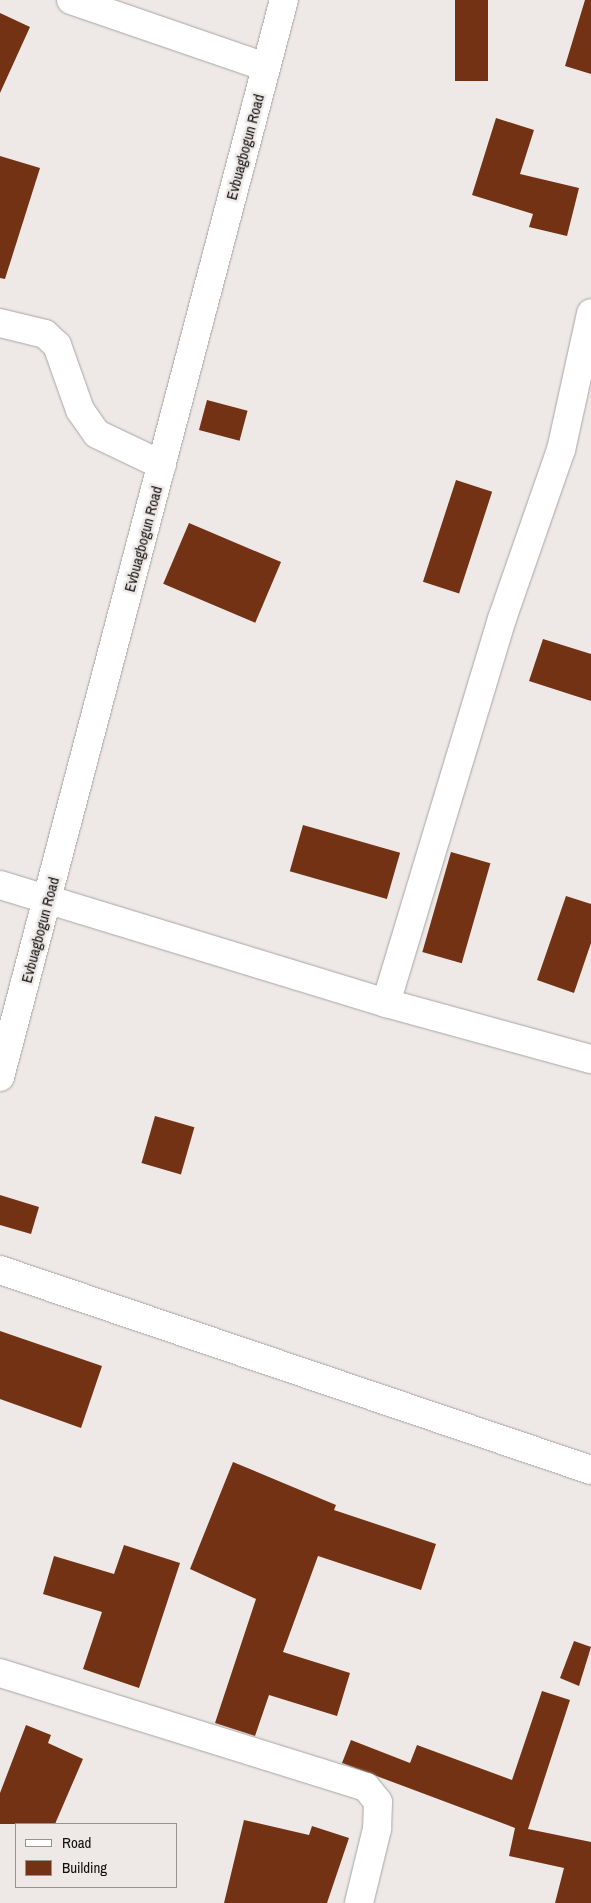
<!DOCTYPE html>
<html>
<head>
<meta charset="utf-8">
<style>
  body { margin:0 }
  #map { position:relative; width:591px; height:1903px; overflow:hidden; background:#eee9e7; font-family:"Archivo Narrow",sans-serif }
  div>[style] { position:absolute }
  .building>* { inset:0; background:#743214; transform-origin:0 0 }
  .roads { filter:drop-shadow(0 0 1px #a9a4a2) drop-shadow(0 0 1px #a9a4a2) }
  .minor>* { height:28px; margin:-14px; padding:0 14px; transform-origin:14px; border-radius:14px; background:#fff }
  span { translate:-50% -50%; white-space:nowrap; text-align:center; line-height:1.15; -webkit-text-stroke:5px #eee9e7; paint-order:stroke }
  .street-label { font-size:15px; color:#110f0e }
  .legend { position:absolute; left:15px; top:1823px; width:162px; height:65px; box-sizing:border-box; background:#eee9e7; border:1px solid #969290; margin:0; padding:6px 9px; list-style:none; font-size:15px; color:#110f0e }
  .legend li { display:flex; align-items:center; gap:10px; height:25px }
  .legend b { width:25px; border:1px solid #969290 }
</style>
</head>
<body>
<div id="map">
  <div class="building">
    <div style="left:455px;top:0;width:33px;height:81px"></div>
    <div style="clip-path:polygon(585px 0,591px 0,591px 74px,565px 66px)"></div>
    <div style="clip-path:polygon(0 13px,30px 27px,0 93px)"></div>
    <div style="clip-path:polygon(496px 118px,534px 130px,520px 174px,579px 188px,567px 236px,529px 227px,533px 214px,472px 195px)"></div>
    <div style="clip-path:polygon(0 156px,40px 168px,5px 279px,0 278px)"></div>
    <div style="left:207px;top:400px;width:42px;height:31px;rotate:15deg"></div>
    <div style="left:456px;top:480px;width:38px;height:107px;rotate:18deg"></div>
    <div style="left:189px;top:523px;width:100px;height:66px;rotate:23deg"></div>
    <div style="clip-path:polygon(543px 639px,591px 654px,591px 701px,529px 681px)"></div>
    <div style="left:303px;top:825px;width:101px;height:48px;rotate:16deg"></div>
    <div style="left:451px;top:852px;width:41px;height:104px;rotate:16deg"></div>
    <div style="clip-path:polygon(566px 896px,591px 904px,591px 943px,574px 993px,537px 980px)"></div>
    <div style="left:155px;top:1116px;width:41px;height:49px;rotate:16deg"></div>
    <div style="clip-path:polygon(0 1195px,39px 1207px,31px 1234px,0 1225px)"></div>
    <div style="clip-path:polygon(0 1331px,102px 1366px,81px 1428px,0 1399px)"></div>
    <div style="clip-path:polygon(233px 1462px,336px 1505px,334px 1510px,436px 1544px,421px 1590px,318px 1556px,283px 1652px,350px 1673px,337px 1716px,269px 1695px,255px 1736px,215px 1723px,256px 1599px,190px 1569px)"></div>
    <div style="clip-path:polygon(124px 1545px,180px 1563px,139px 1688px,83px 1669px,102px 1612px,43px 1594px,54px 1556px,114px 1574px)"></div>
    <div style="clip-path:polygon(574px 1641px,591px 1647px,579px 1686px,560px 1678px)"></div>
    <div style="clip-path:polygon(542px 1691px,570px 1700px,528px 1829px,591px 1842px,591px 1903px,555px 1903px,564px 1868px,509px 1856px,515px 1828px,342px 1763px,351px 1740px,410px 1763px,417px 1745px,512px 1780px)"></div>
    <div style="clip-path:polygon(26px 1725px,51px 1735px,48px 1743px,83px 1759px,55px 1824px,0 1824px,0 1793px)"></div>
    <div style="clip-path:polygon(244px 1820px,309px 1835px,312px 1826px,349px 1838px,327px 1903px,224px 1903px)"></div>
  </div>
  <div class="roads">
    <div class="minor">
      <div style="left:71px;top:0;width:206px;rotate:19deg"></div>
      <div style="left:0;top:323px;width:46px;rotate:13.7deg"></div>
      <div style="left:45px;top:334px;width:16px;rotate:43deg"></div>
      <div style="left:57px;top:345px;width:69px;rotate:70.5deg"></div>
      <div style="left:80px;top:410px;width:29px;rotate:55deg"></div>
      <div style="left:97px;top:434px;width:72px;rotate:25.5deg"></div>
      <div style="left:0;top:885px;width:404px;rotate:17deg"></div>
      <div style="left:386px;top:1003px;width:213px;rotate:15.3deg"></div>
      <div style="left:386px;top:1003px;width:401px;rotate:-73.2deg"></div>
      <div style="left:502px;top:619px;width:179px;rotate:-70.8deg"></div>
      <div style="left:561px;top:450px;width:140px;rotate:-77.6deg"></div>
      <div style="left:0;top:1077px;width:1114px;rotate:-75.23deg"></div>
      <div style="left:0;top:1270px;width:624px;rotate:18.7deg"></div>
      <div style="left:0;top:1673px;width:383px;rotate:17.3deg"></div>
      <div style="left:366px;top:1787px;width:19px;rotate:51deg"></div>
      <div style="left:378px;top:1802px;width:27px;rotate:92deg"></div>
      <div style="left:377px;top:1829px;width:76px;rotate:103.7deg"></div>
    </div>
  </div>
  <div class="street-label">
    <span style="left:245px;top:147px;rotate:-75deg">Evbuagbogun Road</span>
    <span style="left:143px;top:539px;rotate:-75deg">Evbuagbogun Road</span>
    <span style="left:40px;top:930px;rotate:-75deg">Evbuagbogun Road</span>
  </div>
  <ul class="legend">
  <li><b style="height:6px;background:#fff"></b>Road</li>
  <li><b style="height:14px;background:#743214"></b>Building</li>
  </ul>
</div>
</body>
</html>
